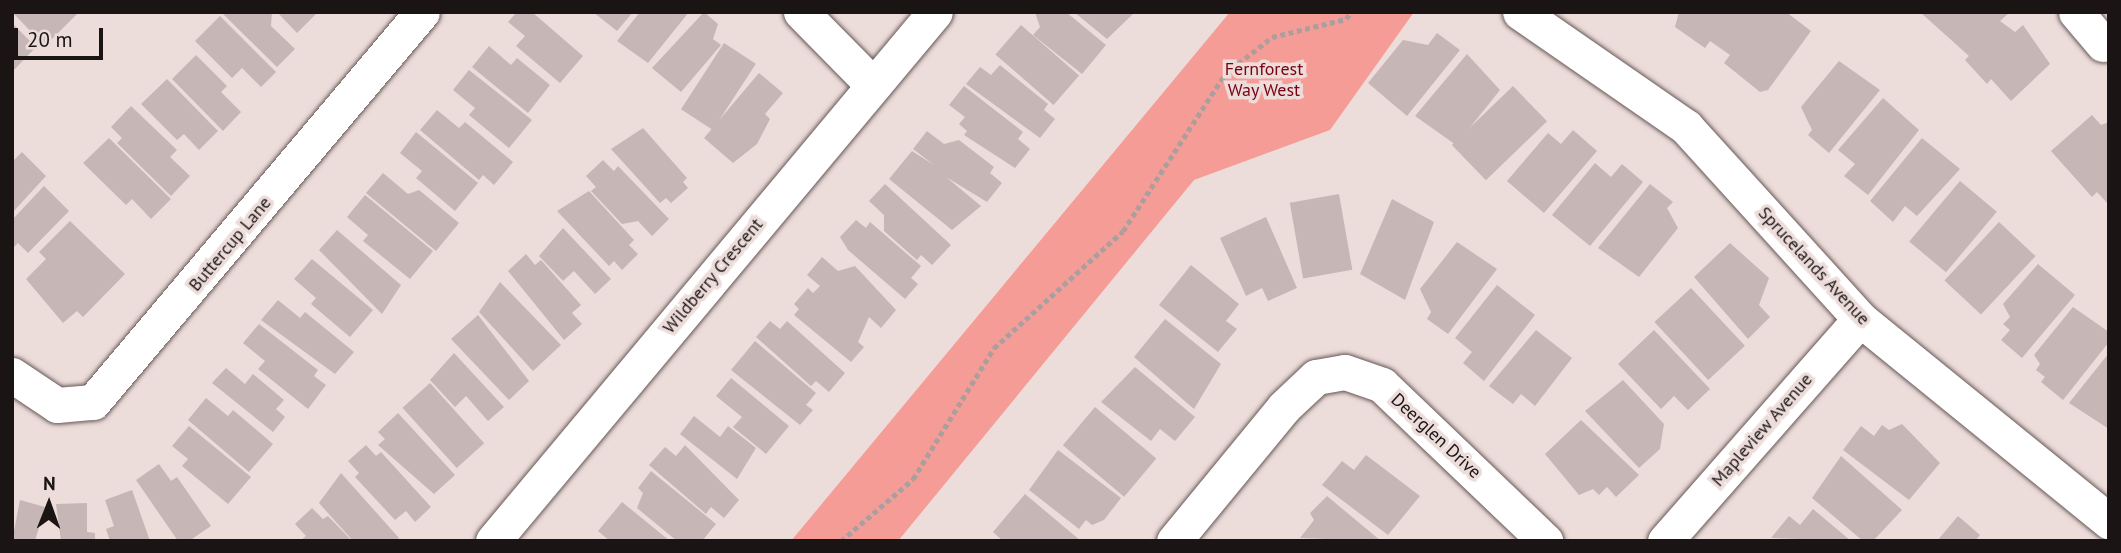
<!DOCTYPE html>
<html>
<head>
<meta charset="utf-8">
<style>
  body { margin:0 }
  #map { position:relative; width:2121px; height:553px; overflow:hidden; background:#ecdcda; font-family:"PT Sans",sans-serif }
  div>[style] { position:absolute }
  .green>* { inset:0; background:#f59c97 }
  .building>* { inset:0; background:#c6b6b5; transform-origin:0 0 }
  .path>* { height:4.5px; margin-top:-2.25px; transform-origin:0; background:repeating-linear-gradient(90deg,#ab9e9d 0 5px,transparent 0 8.5px) }
  .roads { filter:drop-shadow(0 0 2px #665856) drop-shadow(0 0 2px #665856) }
  .minor>* { height:35px; margin:-17.5px; padding:0 17.5px; transform-origin:17.5px; border-radius:17.5px; background:#fff }
  span { translate:-50% -50%; white-space:nowrap; text-align:center; line-height:1.15; -webkit-text-stroke:7px #ecdcda; paint-order:stroke }
  .park-label { font-size:18px; color:#790213 }
  .street-label { font-size:18px; color:#1a1414 }
  .frame { position:absolute; inset:0; border:14px solid #1a1414; pointer-events:none }
  .north { position:absolute; left:14px; top:469px; width:70px; height:70px; -webkit-text-stroke:5px #ecdcda; paint-order:stroke; rotate:1deg; font-size:19px; font-weight:700; line-height:28px; text-align:center; color:#1a1414 }
  .north::after { content:''; display:block; margin:auto; width:24px; height:32px; background:#1a1414; clip-path:polygon(50% 0,100% 100%,50% 72%,0 100%) }
  .scale { position:absolute; left:14px; top:28px; width:89px; height:32px; box-sizing:border-box; border:4px solid #1a1414; border-top:0; padding-left:9px; font-size:21px; line-height:24px; white-space:nowrap; color:#1a1414; -webkit-text-stroke:5px #ecdcda; paint-order:stroke }
</style>
</head>
<body>
<div id="map">
  <div class="green">
    <div style="clip-path:polygon(1230px 12px,1414px 12px,1330px 130px,1194px 180px,898px 541px,791px 541px)"></div>
  </div>
  <div class="building">
    <div style="clip-path:polygon(12px 12px,79px 12px,45px 46px)"></div>
    <div style="clip-path:polygon(221px 12px,272px 12px,271px 26px,295px 49px,277px 67px)"></div>
    <div style="clip-path:polygon(277px 12px,318px 12px,297px 33px)"></div>
    <div style="clip-path:polygon(517px 12px,532px 12px,583px 56px,560px 83px,516px 46px,525px 36px,508px 22px)"></div>
    <div style="clip-path:polygon(593px 12px,633px 12px,617px 31px)"></div>
    <div style="clip-path:polygon(640px 12px,689px 12px,648px 63px,617px 41px)"></div>
    <div style="clip-path:polygon(704px 12px,718px 24px,713px 39px,721px 45px,681px 92px,652px 68px)"></div>
    <div style="clip-path:polygon(1035px 12px,1066px 12px,1106px 45px,1082px 74px,1033px 35px,1040px 27px)"></div>
    <div style="clip-path:polygon(1074px 12px,1135px 12px,1107px 39px)"></div>
    <div style="clip-path:polygon(1679px 12px,1786px 12px,1811px 31px,1768px 90px,1760px 92px,1724px 63px,1730px 55px,1710px 41px,1705px 48px,1675px 27px)"></div>
    <div style="clip-path:polygon(1920px 12px,2010px 12px,2000px 21px,2015px 32px,2023px 25px,2050px 64px,2011px 101px,1991px 79px,1987px 84px,1965px 60px,1969px 56px)"></div>
    <div style="clip-path:polygon(220px 16px,276px 72px,261px 87px,242px 68px,232px 78px,195px 41px)"></div>
    <div style="clip-path:polygon(12px 23px,36px 47px,12px 72px)"></div>
    <div style="left:1021px;top:25px;width:77px;height:39px;rotate:41deg"></div>
    <div style="clip-path:polygon(1437px 33px,1460px 50px,1407px 116px,1368px 83px,1403px 40px,1428px 45px)"></div>
    <div style="left:724px;top:43px;width:38px;height:79px;rotate:33deg"></div>
    <div style="clip-path:polygon(489px 46px,511px 65px,517px 58px,550px 85px,528px 113px,472px 67px)"></div>
    <div style="clip-path:polygon(1467px 54px,1500px 90px,1456px 145px,1415px 116px)"></div>
    <div style="clip-path:polygon(196px 55px,227px 86px,221px 92px,241px 112px,223px 131px,172px 79px)"></div>
    <div style="clip-path:polygon(1839px 61px,1880px 90px,1829px 153px,1808px 135px,1812px 130px,1801px 107px)"></div>
    <div style="clip-path:polygon(1000px 65px,1048px 104px,1044px 110px,1055px 119px,1040px 138px,966px 84px,980px 67px,991px 75px)"></div>
    <div style="clip-path:polygon(469px 70px,532px 120px,509px 148px,469px 115px,475px 108px,453px 90px)"></div>
    <div style="clip-path:polygon(759px 73px,783px 93px,765px 114px,770px 119px,757px 144px,733px 163px,704px 138px)"></div>
    <div style="clip-path:polygon(167px 79px,218px 131px,199px 150px,184px 134px,177px 140px,141px 104px)"></div>
    <div style="clip-path:polygon(964px 86px,1023px 132px,1018px 139px,1030px 149px,1015px 168px,964px 135px,967px 131px,959px 124px,965px 117px,949px 105px)"></div>
    <div style="left:1513px;top:86px;width:49px;height:85px;rotate:46deg"></div>
    <div style="clip-path:polygon(1883px 98px,1919px 130px,1868px 195px,1844px 176px,1855px 164px,1838px 150px)"></div>
    <div style="clip-path:polygon(131px 106px,177px 150px,170px 157px,190px 176px,171px 196px,117px 143px,122px 138px,111px 127px)"></div>
    <div style="clip-path:polygon(437px 110px,459px 128px,465px 122px,513px 162px,494px 185px,483px 175px,479px 180px,420px 130px)"></div>
    <div style="clip-path:polygon(2092px 115px,2101px 125px,2109px 122px,2109px 205px,2097px 192px,2092px 197px,2051px 151px)"></div>
    <div style="clip-path:polygon(643px 128px,687px 178px,683px 182px,688px 188px,671px 203px,666px 198px,660px 203px,611px 149px)"></div>
    <div style="clip-path:polygon(1573px 130px,1597px 151px,1544px 213px,1507px 181px,1548px 133px,1561px 144px)"></div>
    <div style="clip-path:polygon(927px 131px,944px 144px,959px 140px,994px 167px,990px 173px,1002px 183px,987px 202px,946px 177px,981px 206px,952px 230px,889px 179px,912px 151px,934px 165px,913px 149px)"></div>
    <div style="clip-path:polygon(416px 132px,478px 183px,455px 211px,416px 178px,422px 171px,400px 153px)"></div>
    <div style="clip-path:polygon(109px 138px,171px 199px,151px 219px,132px 199px,126px 205px,83px 163px)"></div>
    <div style="clip-path:polygon(1922px 138px,1960px 169px,1917px 216px,1905px 206px,1893px 222px,1870px 201px)"></div>
    <div style="clip-path:polygon(22px 152px,46px 176px,12px 213px,12px 162px)"></div>
    <div style="clip-path:polygon(603px 160px,614px 171px,618px 166px,669px 219px,652px 236px,638px 221px,622px 224px,591px 191px,596px 187px,586px 176px)"></div>
    <div style="clip-path:polygon(1595px 163px,1611px 177px,1622px 164px,1643px 182px,1590px 246px,1552px 215px)"></div>
    <div style="clip-path:polygon(383px 173px,408px 194px,419px 190px,459px 223px,436px 251px,366px 193px)"></div>
    <div style="left:1960px;top:181px;width:48px;height:79px;rotate:40deg"></div>
    <div style="clip-path:polygon(885px 184px,951px 245px,932px 265px,921px 255px,917px 260px,884px 231px,884px 215px,869px 201px)"></div>
    <div style="clip-path:polygon(1650px 184px,1673px 202px,1667px 208px,1678px 228px,1639px 277px,1598px 248px)"></div>
    <div style="clip-path:polygon(44px 186px,69px 211px,28px 253px,18px 243px,12px 249px,12px 220px)"></div>
    <div style="clip-path:polygon(589px 191px,634px 240px,629px 245px,638px 254px,622px 270px,614px 261px,609px 266px,557px 211px)"></div>
    <div style="left:1339px;top:194px;width:77px;height:50px;rotate:80deg"></div>
    <div style="clip-path:polygon(365px 195px,433px 251px,410px 279px,363px 241px,368px 235px,347px 217px)"></div>
    <div style="clip-path:polygon(1392px 199px,1434px 222px,1405px 300px,1360px 274px)"></div>
    <div style="clip-path:polygon(1266px 217px,1297px 288px,1268px 301px,1262px 288px,1246px 296px,1220px 238px)"></div>
    <div style="clip-path:polygon(856px 220px,866px 228px,870px 222px,921px 266px,911px 278px,918px 284px,905px 299px,848px 250px,840px 237px)"></div>
    <div style="clip-path:polygon(70px 221px,125px 274px,83px 317px,77px 311px,63px 323px,26px 279px,46px 259px,39px 252px)"></div>
    <div style="left:1999px;top:222px;width:50px;height:80px;rotate:43deg"></div>
    <div style="clip-path:polygon(563px 228px,611px 279px,595px 294px,574px 271px,563px 281px,539px 256px)"></div>
    <div style="clip-path:polygon(337px 230px,401px 285px,382px 314px,319px 250px)"></div>
    <div style="clip-path:polygon(1457px 242px,1497px 269px,1448px 334px,1427px 319px,1431px 312px,1420px 289px)"></div>
    <div style="clip-path:polygon(1730px 243px,1769px 278px,1759px 305px,1770px 317px,1748px 339px,1694px 277px)"></div>
    <div style="clip-path:polygon(526px 254px,535px 265px,541px 260px,581px 305px,572px 313px,582px 324px,564px 340px,508px 271px)"></div>
    <div style="clip-path:polygon(822px 257px,838px 271px,855px 266px,896px 310px,881px 328px,869px 317px,858px 342px,864px 347px,851px 362px,794px 315px,799px 309px,794px 304px,808px 288px,813px 293px,820px 286px,807px 275px)"></div>
    <div style="clip-path:polygon(312px 259px,373px 310px,350px 337px,311px 304px,316px 298px,294px 279px)"></div>
    <div style="clip-path:polygon(2038px 264px,2075px 295px,2022px 358px,2001px 340px,2010px 330px,2003px 324px,2010px 317px,2003px 304px)"></div>
    <div style="clip-path:polygon(1191px 265px,1239px 304px,1226px 321px,1237px 329px,1218px 352px,1159px 305px)"></div>
    <div style="clip-path:polygon(500px 282px,561px 345px,533px 371px,479px 312px)"></div>
    <div style="clip-path:polygon(1497px 285px,1535px 315px,1484px 381px,1463px 363px,1472px 352px,1455px 338px)"></div>
    <div style="left:1691px;top:288px;width:79px;height:50px;rotate:47deg"></div>
    <div style="clip-path:polygon(278px 300px,300px 318px,305px 312px,354px 352px,335px 374px,261px 320px)"></div>
    <div style="clip-path:polygon(2073px 307px,2109px 332px,2109px 342px,2063px 400px,2041px 382px,2045px 377px,2036px 370px,2040px 364px,2034px 355px)"></div>
    <div style="clip-path:polygon(478px 315px,529px 381px,509px 400px,451px 339px)"></div>
    <div style="clip-path:polygon(1165px 319px,1221px 364px,1194px 409px,1134px 357px)"></div>
    <div style="clip-path:polygon(770px 321px,780px 329px,787px 321px,845px 373px,829px 392px,816px 381px,811px 386px,756px 337px)"></div>
    <div style="clip-path:polygon(259px 324px,318px 370px,314px 376px,326px 385px,308px 409px,258px 369px,265px 361px,243px 343px)"></div>
    <div style="clip-path:polygon(1536px 330px,1572px 358px,1535px 406px,1521px 394px,1513px 404px,1489px 386px)"></div>
    <div style="clip-path:polygon(1654px 330px,1710px 389px,1688px 410px,1674px 396px,1661px 409px,1618px 364px)"></div>
    <div style="clip-path:polygon(755px 341px,816px 393px,806px 405px,813px 410px,800px 425px,731px 370px)"></div>
    <div style="clip-path:polygon(454px 353px,504px 407px,488px 421px,466px 396px,455px 407px,430px 380px)"></div>
    <div style="clip-path:polygon(2109px 353px,2109px 429px,2069px 403px)"></div>
    <div style="clip-path:polygon(1135px 367px,1195px 417px,1175px 441px,1160px 429px,1151px 441px,1101px 402px)"></div>
    <div style="clip-path:polygon(226px 368px,245px 384px,253px 374px,284px 400px,276px 409px,285px 417px,273px 432px,212px 383px)"></div>
    <div style="clip-path:polygon(731px 378px,789px 426px,766px 454px,733px 427px,742px 417px,716px 396px)"></div>
    <div style="clip-path:polygon(1623px 380px,1664px 424px,1660px 449px,1639px 468px,1585px 411px)"></div>
    <div style="left:430px;top:383px;width:81px;height:37px;rotate:48deg"></div>
    <div style="clip-path:polygon(206px 398px,228px 416px,233px 410px,273px 444px,249px 472px,188px 420px)"></div>
    <div style="left:1095px;top:407px;width:80px;height:50px;rotate:40deg"></div>
    <div style="clip-path:polygon(398px 413px,455px 475px,434px 494px,378px 445px,385px 439px,378px 432px)"></div>
    <div style="clip-path:polygon(694px 416px,720px 437px,728px 426px,756px 448px,737px 479px,680px 434px)"></div>
    <div style="clip-path:polygon(1581px 420px,1639px 475px,1616px 497px,1607px 487px,1599px 495px,1593px 489px,1579px 495px,1545px 454px)"></div>
    <div style="clip-path:polygon(1902px 424px,1940px 463px,1909px 500px,1843px 450px,1861px 426px,1874px 436px,1882px 425px,1889px 430px)"></div>
    <div style="clip-path:polygon(189px 426px,251px 477px,228px 504px,182px 466px,188px 459px,172px 446px)"></div>
    <div style="clip-path:polygon(366px 445px,376px 456px,381px 452px,431px 507px,415px 522px,406px 511px,395px 520px,355px 477px,359px 473px,348px 461px)"></div>
    <div style="clip-path:polygon(685px 445px,739px 500px,724px 518px,711px 507px,706px 514px,649px 465px,665px 447px,676px 456px)"></div>
    <div style="clip-path:polygon(1058px 450px,1121px 498px,1104px 520px,1092px 525px,1086px 520px,1079px 529px,1029px 490px)"></div>
    <div style="clip-path:polygon(1366px 455px,1420px 496px,1388px 535px,1322px 485px,1342px 461px,1354px 470px)"></div>
    <div style="clip-path:polygon(1841px 456px,1902px 510px,1873px 541px,1863px 541px,1812px 498px)"></div>
    <div style="clip-path:polygon(159px 464px,171px 481px,177px 477px,211px 526px,189px 541px,178px 541px,136px 480px)"></div>
    <div style="clip-path:polygon(651px 471px,716px 524px,702px 541px,677px 541px,637px 508px,643px 493px,638px 488px)"></div>
    <div style="clip-path:polygon(341px 473px,399px 538px,397px 541px,353px 541px,319px 503px)"></div>
    <div style="clip-path:polygon(132px 490px,150px 541px,110px 541px,106px 529px,114px 526px,105px 500px)"></div>
    <div style="clip-path:polygon(1025px 494px,1081px 541px,1003px 541px,993px 532px)"></div>
    <div style="clip-path:polygon(1327px 496px,1381px 541px,1300px 538px,1314px 520px,1310px 513px)"></div>
    <div style="clip-path:polygon(20px 500px,45px 507px,35px 541px,12px 541px)"></div>
    <div style="clip-path:polygon(622px 502px,670px 541px,610px 541px,598px 531px)"></div>
    <div style="clip-path:polygon(87px 503px,87px 532px,95px 533px,95px 541px,61px 541px,56px 504px)"></div>
    <div style="clip-path:polygon(312px 508px,323px 519px,328px 516px,352px 541px,300px 541px,306px 536px,295px 524px)"></div>
    <div style="clip-path:polygon(1813px 509px,1851px 541px,1771px 538px,1789px 516px,1800px 525px)"></div>
    <div style="clip-path:polygon(1958px 516px,1980px 535px,1975px 541px,1937px 541px)"></div>
  </div>
  <div class="path">
    <div style="left:841px;top:541px;width:95px;rotate:-40.7deg"></div>
    <div style="left:913px;top:479px;width:154px;rotate:-58.3deg"></div>
    <div style="left:994px;top:348px;width:174px;rotate:-42.2deg"></div>
    <div style="left:1123px;top:231px;width:187px;rotate:-57deg"></div>
    <div style="left:1225px;top:74px;width:60px;rotate:-38.2deg"></div>
    <div style="left:1272px;top:37px;width:76px;rotate:-13.7deg"></div>
    <div style="left:1346px;top:19px;width:9px;rotate:-54deg"></div>
  </div>
  <div class="roads">
    <div class="minor">
      <div style="left:801px;top:12px;width:103px;rotate:45.4deg"></div>
      <div style="left:1520px;top:12px;width:202px;rotate:34.7deg"></div>
      <div style="left:1686px;top:127px;width:259px;rotate:47.8deg"></div>
      <div style="left:1860px;top:319px;width:321px;rotate:39.1deg"></div>
      <div style="left:2076px;top:12px;width:42px;rotate:49.8deg"></div>
      <div style="left:12px;top:375px;width:54px;rotate:33.7deg"></div>
      <div style="left:57px;top:405px;width:36px;rotate:-5deg"></div>
      <div style="left:93px;top:402px;width:510px;rotate:-49.85deg"></div>
      <div style="left:493px;top:541px;width:689px;rotate:-50.12deg"></div>
      <div style="left:1174px;top:541px;width:173px;rotate:-50.6deg"></div>
      <div style="left:1284px;top:407px;width:44px;rotate:-43.2deg"></div>
      <div style="left:1316px;top:377px;width:29px;rotate:-10deg"></div>
      <div style="left:1345px;top:372px;width:39px;rotate:19deg"></div>
      <div style="left:1382px;top:385px;width:226px;rotate:43.7deg"></div>
      <div style="left:1665px;top:541px;width:295px;rotate:-48.7deg"></div>
    </div>
  </div>
  <div class="park-label">
    <span style="left:1264px;top:80px">Fernforest<br>Way West</span>
  </div>
  <div class="street-label">
    <span style="left:230px;top:244px;rotate:-50deg">Buttercup Lane</span>
    <span style="left:1814px;top:266px;rotate:47deg">Sprucelands Avenue</span>
    <span style="left:713px;top:276px;rotate:-50deg">Wildberry Crescent</span>
    <span style="left:1762px;top:430px;rotate:-49deg">Mapleview Avenue</span>
    <span style="left:1436px;top:436px;rotate:43deg">Deerglen Drive</span>
  </div>
  <div class="frame"></div>
  <div class="north">N</div>
  <div class="scale">20 m</div>
</div>
</body>
</html>
